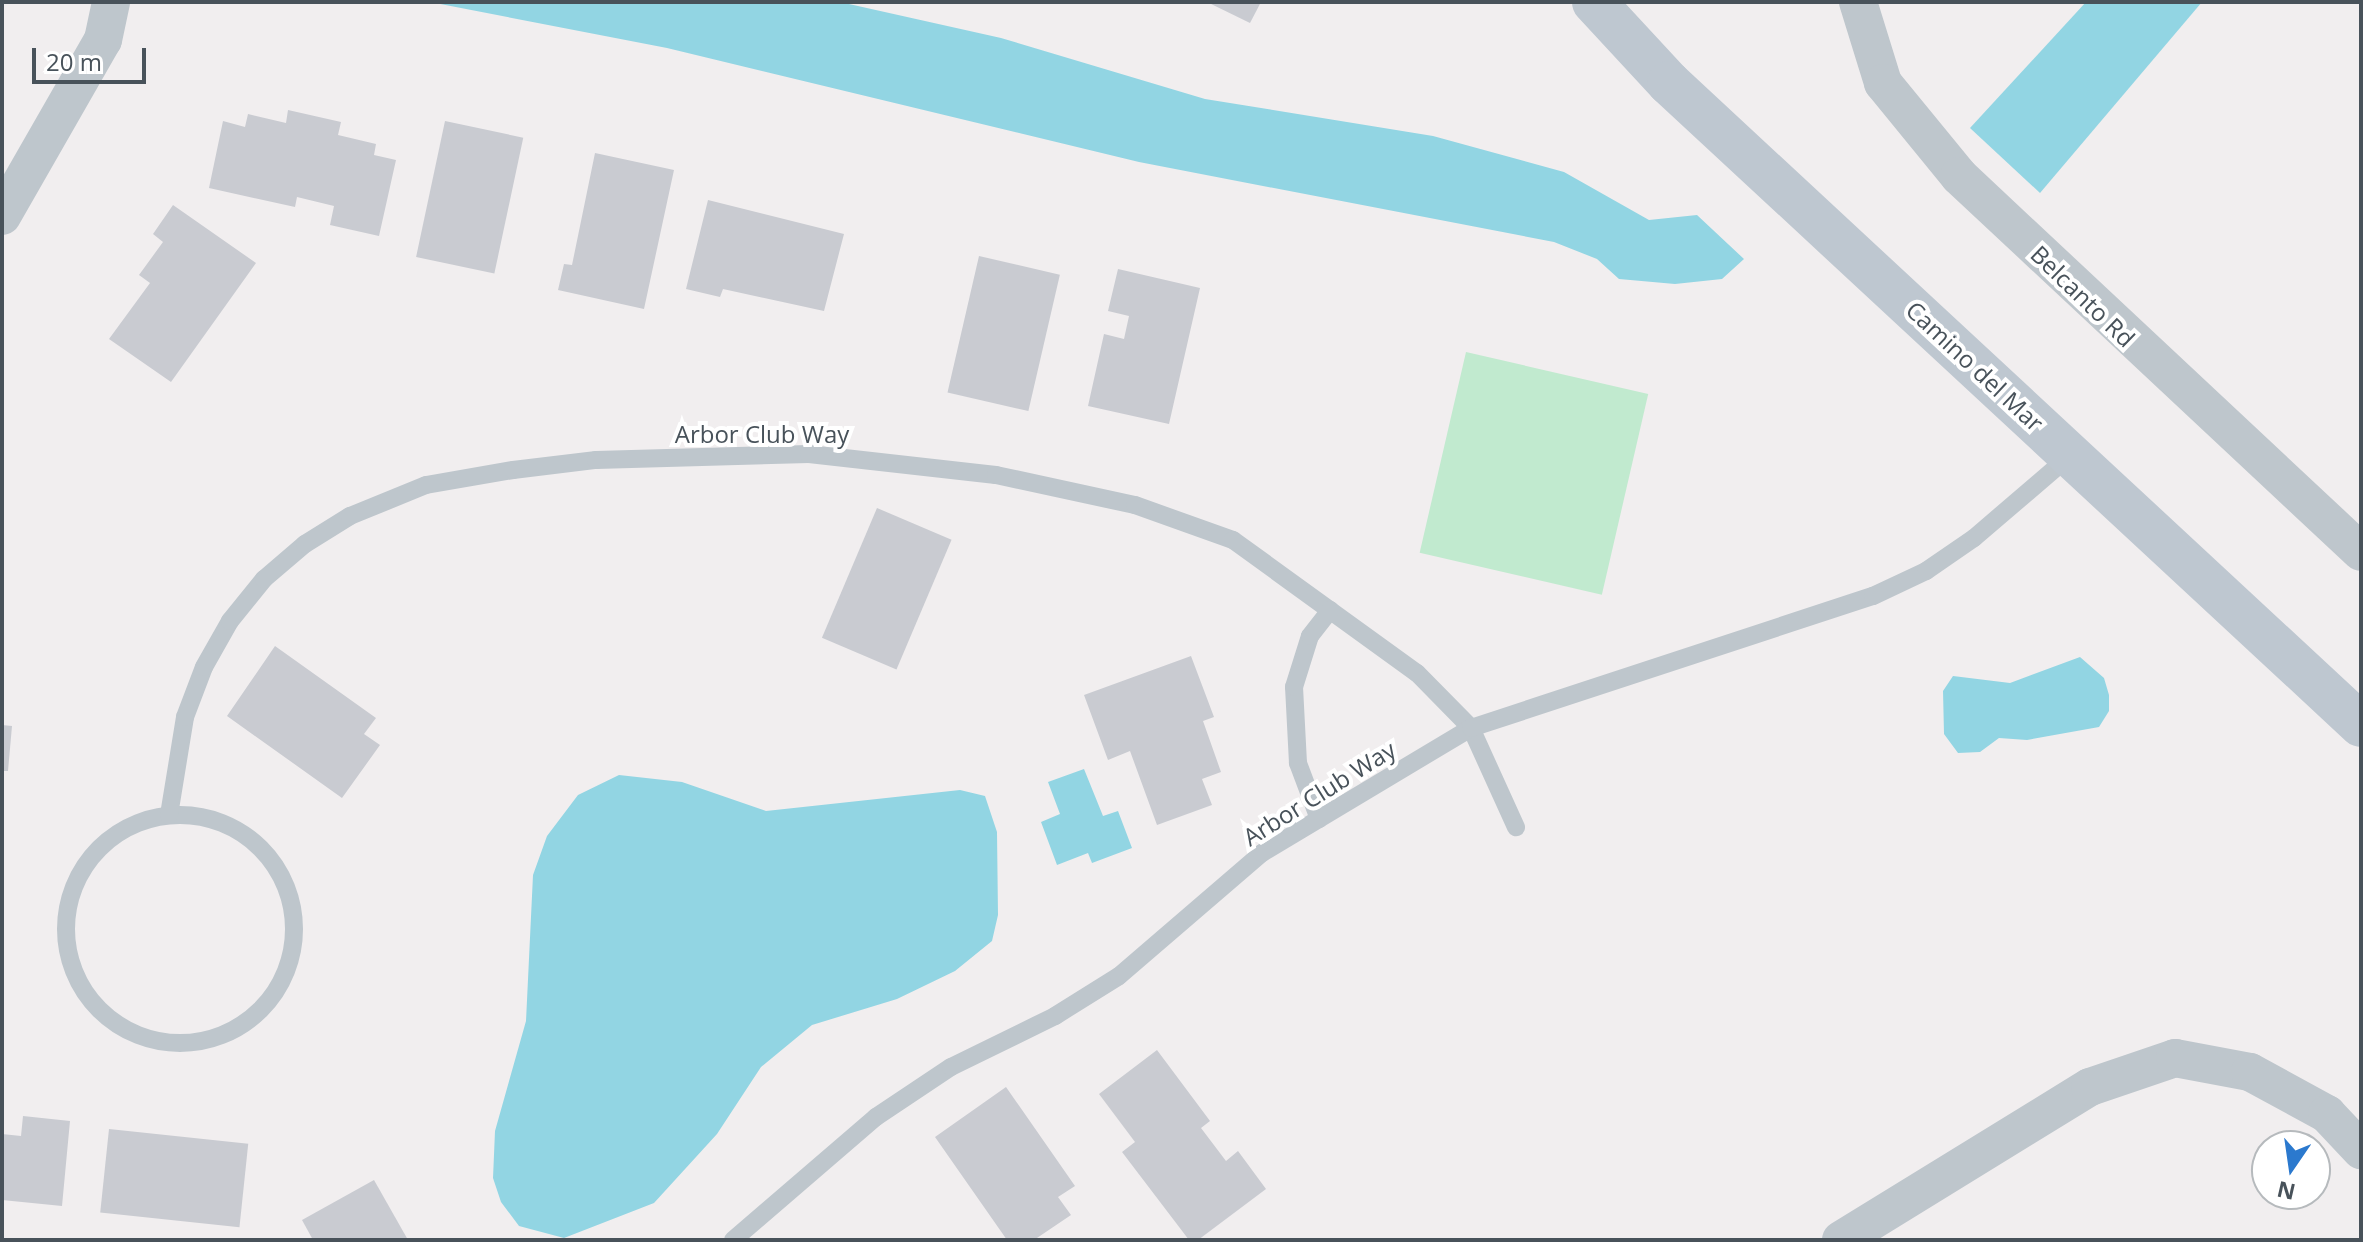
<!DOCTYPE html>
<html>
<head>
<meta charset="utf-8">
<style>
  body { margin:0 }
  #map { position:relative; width:2363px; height:1242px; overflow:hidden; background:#f1eeef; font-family:"Open Sans",sans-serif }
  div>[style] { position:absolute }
  .green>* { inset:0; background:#c1eacf; transform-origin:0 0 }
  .water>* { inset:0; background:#92d5e3 }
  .building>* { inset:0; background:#c9cbd1; transform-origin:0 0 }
  .lane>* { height:18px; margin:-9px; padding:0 9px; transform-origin:9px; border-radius:9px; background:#bec6cc }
  .lane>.ring { margin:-9px; padding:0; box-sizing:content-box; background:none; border:18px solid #bec6cc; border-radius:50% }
  .street>* { height:38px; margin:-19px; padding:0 19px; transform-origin:19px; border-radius:19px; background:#bec6cc }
  .secondary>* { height:44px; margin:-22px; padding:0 22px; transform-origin:22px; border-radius:22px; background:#bec7d0 }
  span { translate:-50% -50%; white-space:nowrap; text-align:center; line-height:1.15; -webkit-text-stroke:8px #fff; paint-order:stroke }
  .street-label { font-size:24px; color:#48525a }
  .frame { position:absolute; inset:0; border:4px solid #48525a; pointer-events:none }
  .north { position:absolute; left:2251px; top:1130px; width:80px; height:80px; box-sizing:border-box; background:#fff; border:2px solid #b6babd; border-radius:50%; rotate:193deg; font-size:22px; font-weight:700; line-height:32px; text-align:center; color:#48525a }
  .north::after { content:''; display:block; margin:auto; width:28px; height:36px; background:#2b79ce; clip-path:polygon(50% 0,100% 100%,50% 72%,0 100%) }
  .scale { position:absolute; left:32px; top:48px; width:114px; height:36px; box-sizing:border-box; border:4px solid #48525a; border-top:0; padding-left:10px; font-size:24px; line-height:28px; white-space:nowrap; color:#48525a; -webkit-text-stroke:6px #fff; paint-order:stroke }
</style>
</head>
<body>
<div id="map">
  <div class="green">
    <div style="left:1466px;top:352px;width:187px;height:206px;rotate:13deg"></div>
  </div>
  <div class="water">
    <div style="clip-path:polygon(430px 2px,840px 2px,1001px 38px,1205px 99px,1433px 136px,1564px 172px,1649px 220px,1697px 215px,1744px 259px,1722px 279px,1675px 284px,1619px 279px,1597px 259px,1554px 242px,1139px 162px,667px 48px)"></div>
    <div style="clip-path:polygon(2086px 2px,2202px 2px,2040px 193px,1970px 128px)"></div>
    <div style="clip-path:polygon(2080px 657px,2104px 678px,2109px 695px,2109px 711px,2099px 727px,2027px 740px,1999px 738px,1980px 752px,1958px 753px,1944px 734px,1943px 691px,1953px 676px,2010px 683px)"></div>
    <div style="clip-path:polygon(1084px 769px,1103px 816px,1118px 811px,1132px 848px,1092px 863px,1088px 853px,1057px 865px,1041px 822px,1060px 814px,1048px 782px)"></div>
    <div style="clip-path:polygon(619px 775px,682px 782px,766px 811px,960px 790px,985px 796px,997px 832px,998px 915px,992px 941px,955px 971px,897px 999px,812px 1025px,761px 1067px,717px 1134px,654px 1203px,564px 1238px,519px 1226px,501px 1202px,493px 1178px,495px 1131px,526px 1021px,533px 875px,547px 836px,578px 795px)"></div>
  </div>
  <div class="building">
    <div style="clip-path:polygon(1207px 2px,1261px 2px,1250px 23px)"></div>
    <div style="clip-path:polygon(288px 110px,341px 122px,338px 135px,376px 144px,374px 155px,396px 160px,379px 236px,330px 225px,334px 206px,297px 197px,295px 207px,209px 188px,223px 121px,245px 127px,248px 114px,286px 123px)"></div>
    <div style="left:445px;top:121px;width:80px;height:139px;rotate:12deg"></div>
    <div style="clip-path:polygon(595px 153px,674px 170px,644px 309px,558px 290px,564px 264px,572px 265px)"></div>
    <div style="clip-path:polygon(708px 200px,844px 234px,824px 311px,723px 289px,720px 297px,686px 289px)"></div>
    <div style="clip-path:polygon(173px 205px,256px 263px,171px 382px,109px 339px,150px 283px,139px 275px,163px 242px,153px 234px)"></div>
    <div style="left:979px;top:256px;width:83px;height:140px;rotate:13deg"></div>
    <div style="clip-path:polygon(1118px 269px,1200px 288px,1169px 424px,1088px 406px,1104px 334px,1124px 339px,1129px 316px,1108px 311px)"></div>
    <div style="left:877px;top:508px;width:81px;height:141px;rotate:23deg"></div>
    <div style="clip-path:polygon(275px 646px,376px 718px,364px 734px,380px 745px,342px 798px,227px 716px)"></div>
    <div style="clip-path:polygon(1191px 656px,1214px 717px,1203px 721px,1221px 772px,1202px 779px,1212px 805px,1157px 825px,1130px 751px,1108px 760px,1084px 695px)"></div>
    <div style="clip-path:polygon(2px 725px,12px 726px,8px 771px,2px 771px)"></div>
    <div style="clip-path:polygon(1157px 1050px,1210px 1121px,1201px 1128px,1226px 1161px,1238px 1151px,1266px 1189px,1198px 1240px,1189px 1240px,1122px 1152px,1135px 1142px,1099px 1094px)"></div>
    <div style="clip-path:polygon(1006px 1087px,1075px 1186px,1058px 1197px,1071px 1215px,1034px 1240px,1007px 1240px,935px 1137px)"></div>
    <div style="clip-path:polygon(23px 1116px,70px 1121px,62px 1206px,2px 1200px,2px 1134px,21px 1136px)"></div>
    <div style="left:109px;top:1129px;width:140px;height:84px;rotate:6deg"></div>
    <div style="clip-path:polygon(374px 1180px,408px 1240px,313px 1240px,302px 1220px)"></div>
  </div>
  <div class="lane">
    <div class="ring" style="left:66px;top:815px;width:210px;height:210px"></div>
    <div style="left:169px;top:815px;width:99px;rotate:-80.7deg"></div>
    <div style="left:185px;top:717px;width:53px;rotate:-69.2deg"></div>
    <div style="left:204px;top:667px;width:53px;rotate:-60.5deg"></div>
    <div style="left:230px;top:621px;width:54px;rotate:-51deg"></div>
    <div style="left:264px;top:579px;width:54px;rotate:-40.5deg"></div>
    <div style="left:305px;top:544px;width:53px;rotate:-31.9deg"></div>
    <div style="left:350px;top:516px;width:82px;rotate:-22.2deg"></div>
    <div style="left:426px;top:485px;width:88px;rotate:-9.8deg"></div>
    <div style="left:513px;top:470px;width:84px;rotate:-6.9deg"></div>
    <div style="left:596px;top:460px;width:213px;rotate:-1.6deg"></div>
    <div style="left:809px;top:454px;width:188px;rotate:6.4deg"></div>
    <div style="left:996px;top:475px;width:142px;rotate:12.2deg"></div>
    <div style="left:1135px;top:505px;width:104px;rotate:19.7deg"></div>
    <div style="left:1233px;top:540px;width:227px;rotate:35.9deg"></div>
    <div style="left:1417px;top:673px;width:77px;rotate:45.5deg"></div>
    <div style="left:1471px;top:728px;width:109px;rotate:65.6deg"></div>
    <div style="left:1319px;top:819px;width:60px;rotate:-110.6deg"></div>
    <div style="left:1298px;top:763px;width:76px;rotate:-93deg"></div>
    <div style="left:1294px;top:687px;width:53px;rotate:-72.6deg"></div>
    <div style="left:1310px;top:636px;width:33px;rotate:-52deg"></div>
    <div style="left:733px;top:1240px;width:189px;rotate:-40.7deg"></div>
    <div style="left:876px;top:1117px;width:90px;rotate:-33.7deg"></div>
    <div style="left:951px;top:1067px;width:116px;rotate:-26.1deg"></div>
    <div style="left:1055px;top:1016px;width:75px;rotate:-32deg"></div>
    <div style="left:1119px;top:976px;width:189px;rotate:-40.7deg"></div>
    <div style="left:1262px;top:853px;width:244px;rotate:-30.9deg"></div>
    <div style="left:1471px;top:728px;width:423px;rotate:-18.2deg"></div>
    <div style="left:1873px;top:596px;width:59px;rotate:-25.3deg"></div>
    <div style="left:1926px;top:571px;width:58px;rotate:-34.5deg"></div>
    <div style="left:1974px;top:538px;width:128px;rotate:-40.6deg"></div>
  </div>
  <div class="street">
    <div style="left:1858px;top:2px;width:85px;rotate:72.8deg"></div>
    <div style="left:1883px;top:83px;width:120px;rotate:50.7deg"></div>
    <div style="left:1959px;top:176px;width:550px;rotate:43.09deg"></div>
    <div style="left:2px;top:216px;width:203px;rotate:-60.2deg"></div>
    <div style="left:103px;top:40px;width:39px;rotate:-78deg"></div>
    <div style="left:1841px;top:1240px;width:292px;rotate:-31.6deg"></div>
    <div style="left:2090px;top:1087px;width:90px;rotate:-18.8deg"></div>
    <div style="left:2175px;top:1058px;width:76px;rotate:10.6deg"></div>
    <div style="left:2250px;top:1072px;width:88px;rotate:28.6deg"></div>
    <div style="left:2327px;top:1114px;width:50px;rotate:46.6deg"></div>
  </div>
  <div class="secondary">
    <div style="left:1594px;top:2px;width:110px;rotate:47.2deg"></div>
    <div style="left:1669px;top:83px;width:944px;rotate:42.85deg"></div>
  </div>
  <div class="street-label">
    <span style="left:2083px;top:296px;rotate:44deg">Belcanto Rd</span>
    <span style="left:1975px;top:366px;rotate:43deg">Camino del Mar</span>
    <span style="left:762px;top:434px">Arbor Club Way</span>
    <span style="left:1319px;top:793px;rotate:-32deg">Arbor Club Way</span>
  </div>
  <div class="frame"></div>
  <div class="north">N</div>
  <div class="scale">20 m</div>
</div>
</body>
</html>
